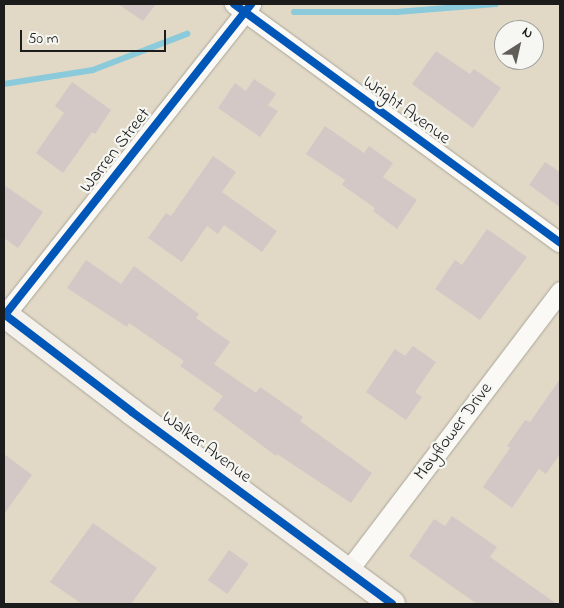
<!DOCTYPE html>
<html>
<head>
<meta charset="utf-8">
<style>
  body { margin:0 }
  #map { position:relative; width:564px; height:608px; overflow:hidden; background:#e1d9c6; font-family:"Indie Flower",sans-serif }
  div>[style] { position:absolute }
  .stream>* { height:5.5px; margin:-2.75px; padding:0 2.75px; transform-origin:2.75px; border-radius:2.75px; background:#8acada }
  .building>* { inset:0; background:#d3c8c6; transform-origin:0 0 }
  .roads { filter:drop-shadow(0 0 1px #a9a599) drop-shadow(0 0 1px #a9a599) }
  .street>* { height:19px; margin:-9.5px; padding:0 9.5px; transform-origin:9.5px; border-radius:9.5px; background:#faf9f6 }
  .secondary>* { height:26px; margin:-13px; padding:0 13px; transform-origin:13px; border-radius:13px; background:#f5f1ec }
  .cycleway>* { height:8px; margin:-4px; padding:0 4px; transform-origin:4px; border-radius:4px; background:#0057b8 }
  span { translate:-50% -50%; white-space:nowrap; text-align:center; line-height:1.15; -webkit-text-stroke:4.5px #f6f6f2; paint-order:stroke }
  .street-label { font-size:18px; color:#1c1c1c }
  .frame { position:absolute; inset:0; border:5px solid #1c1c1c; pointer-events:none }
  .north { position:absolute; left:494px; top:20px; width:50px; height:50px; box-sizing:border-box; background:#f6f6f2; border:1px solid #9f9f9c; border-radius:50%; rotate:35deg; font-size:14px; font-weight:700; line-height:20px; text-align:center; color:#1c1c1c }
  .north::after { content:''; display:block; margin:auto; width:18px; height:22px; background:#615e58; clip-path:polygon(50% 0,100% 100%,50% 72%,0 100%) }
  .scale { position:absolute; left:20px; top:30px; width:146px; height:22px; box-sizing:border-box; border:2px solid #1c1c1c; border-top:0; padding-left:6px; font-size:15px; line-height:18px; white-space:nowrap; color:#1c1c1c; -webkit-text-stroke:4px #f6f6f2; paint-order:stroke }
</style>
</head>
<body>
<div id="map">
  <div class="stream">
    <div style="left:294px;top:12px;width:103px"></div>
    <div style="left:397px;top:12px;width:99px;rotate:-4.6deg"></div>
    <div style="left:4px;top:84px;width:90px;rotate:-8.9deg"></div>
    <div style="left:93px;top:70px;width:101px;rotate:-21deg"></div>
  </div>
  <div class="building">
    <div style="clip-path:polygon(118px 4px,156px 4px,143px 21px)"></div>
    <div style="clip-path:polygon(436px 51px,470px 74px,474px 69px,501px 88px,473px 128px,412px 84px)"></div>
    <div style="clip-path:polygon(254px 79px,276px 94px,268px 105px,278px 111px,260px 137px,218px 108px,235px 83px,246px 91px)"></div>
    <div style="clip-path:polygon(72px 82px,111px 110px,95px 134px,92px 132px,63px 173px,36px 153px,64px 113px,55px 106px)"></div>
    <div style="clip-path:polygon(325px 126px,364px 153px,369px 146px,393px 163px,383px 177px,417px 200px,397px 229px,373px 211px,375px 208px,342px 185px,345px 180px,306px 154px)"></div>
    <div style="clip-path:polygon(213px 156px,236px 172px,222px 192px,277px 231px,262px 252px,224px 225px,218px 234px,207px 226px,182px 262px,148px 238px,166px 213px,171px 216px)"></div>
    <div style="clip-path:polygon(545px 162px,560px 172px,560px 207px,529px 185px)"></div>
    <div style="clip-path:polygon(4px 185px,43px 212px,18px 248px,4px 238px)"></div>
    <div style="clip-path:polygon(487px 229px,527px 257px,480px 320px,435px 289px,455px 260px,462px 265px)"></div>
    <div style="clip-path:polygon(86px 260px,121px 284px,134px 266px,199px 314px,196px 318px,230px 342px,214px 364px,256px 393px,260px 387px,303px 417px,300px 421px,372px 473px,351px 503px,277px 454px,276px 456px,213px 409px,223px 396px,180px 366px,184px 361px,129px 323px,127px 327px,67px 288px)"></div>
    <div style="clip-path:polygon(413px 346px,436px 362px,415px 392px,422px 397px,406px 420px,366px 392px,395px 349px,405px 356px)"></div>
    <div style="clip-path:polygon(560px 379px,560px 454px,546px 474px,539px 469px,512px 508px,483px 487px,510px 448px,507px 446px,525px 420px,530px 422px)"></div>
    <div style="clip-path:polygon(4px 454px,32px 475px,4px 514px)"></div>
    <div style="clip-path:polygon(452px 516px,497px 547px,490px 557px,557px 604px,477px 604px,409px 556px,434px 519px,445px 526px)"></div>
    <div style="clip-path:polygon(93px 523px,157px 568px,131px 604px,82px 604px,50px 582px)"></div>
    <div style="left:229px;top:550px;width:24px;height:37px;rotate:35deg"></div>
  </div>
  <div class="roads">
    <div class="street">
      <div style="left:234px;top:4px;width:404px;rotate:36.2deg"></div>
      <div style="left:4px;top:316px;width:398px;rotate:-51.6deg"></div>
      <div style="left:347px;top:572px;width:353px;rotate:-52.8deg"></div>
    </div>
    <div class="secondary">
      <div style="left:4px;top:314px;width:161px;rotate:37.4deg"></div>
      <div style="left:132px;top:412px;width:323px;rotate:36.4deg"></div>
    </div>
  </div>
  <div class="cycleway">
    <div style="left:234px;top:4px;width:404px;rotate:36.2deg"></div>
    <div style="left:4px;top:314px;width:161px;rotate:37.4deg"></div>
    <div style="left:132px;top:412px;width:323px;rotate:36.4deg"></div>
    <div style="left:4px;top:316px;width:398px;rotate:-51.6deg"></div>
  </div>
  <div class="street-label">
    <span style="left:406px;top:111px;rotate:36deg">Wright Avenue</span>
    <span style="left:116px;top:151px;rotate:-52deg">Warren Street</span>
    <span style="left:454px;top:432px;rotate:-53deg">Mayflower Drive</span>
    <span style="left:206px;top:448px;rotate:37deg">Walker Avenue</span>
  </div>
  <div class="frame"></div>
  <div class="north">N</div>
  <div class="scale">50 m</div>
</div>
</body>
</html>
